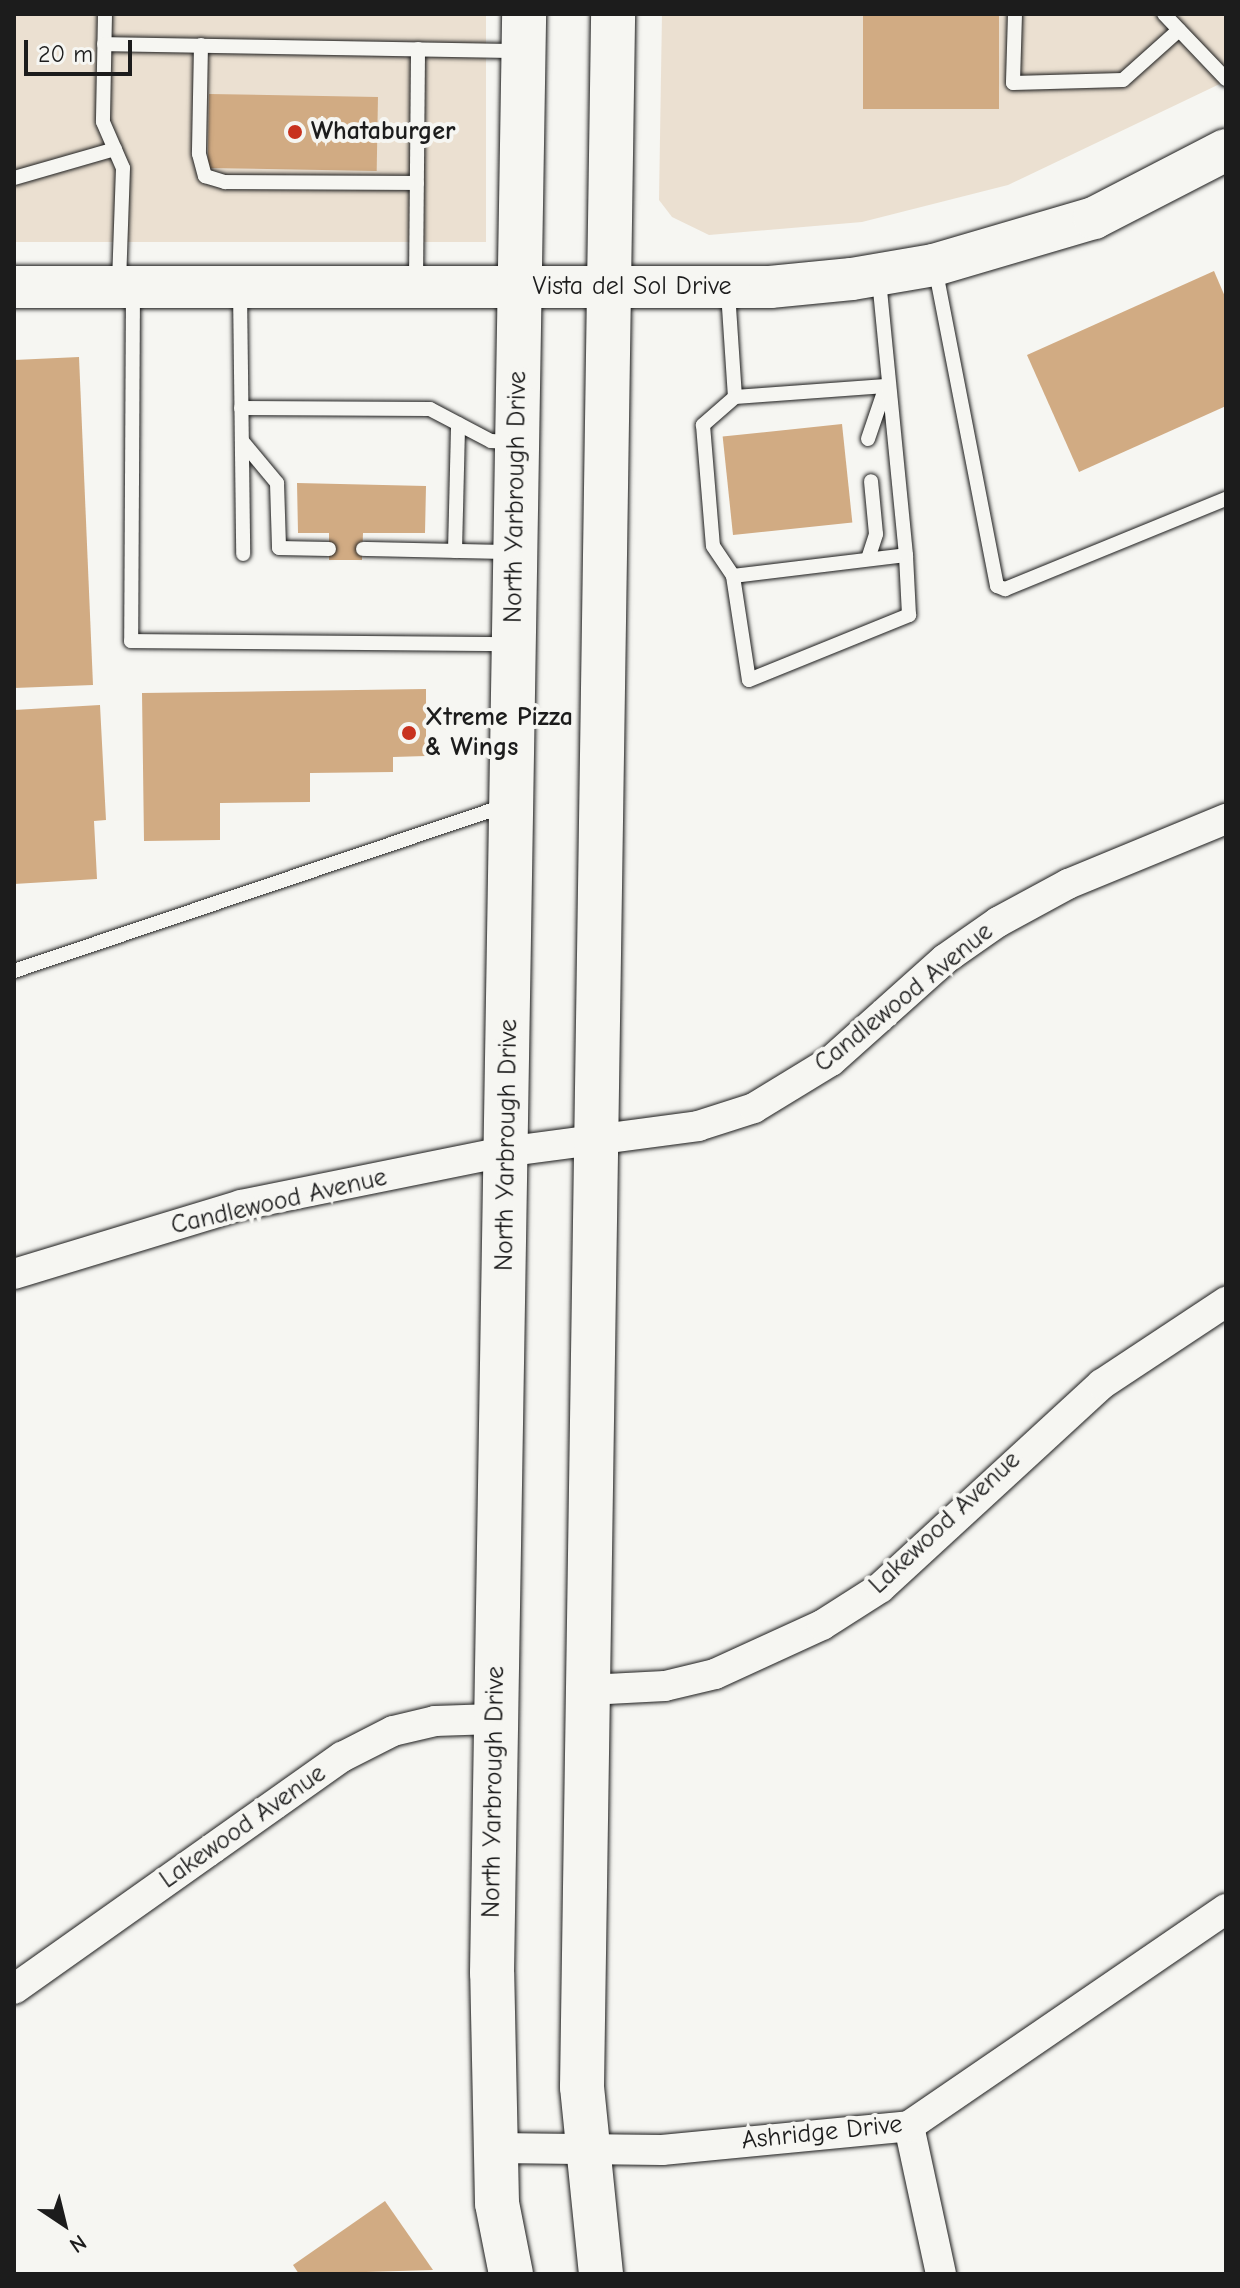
<!DOCTYPE html>
<html>
<head>
<meta charset="utf-8">
<style>
  body { margin:0 }
  #map { position:relative; width:1240px; height:2288px; overflow:hidden; background:#f6f6f2; font-family:"Comic Neue",sans-serif }
  div>[style] { position:absolute }
  .built>* { inset:0; background:#ebe0d1; transform-origin:0 0 }
  .building>* { inset:0; background:#d1ab83; transform-origin:0 0 }
  .roads { filter:drop-shadow(0 0 2px #1c1c1c) drop-shadow(0 0 2px #1c1c1c) }
  .service>* { height:14px; margin:-7px; padding:0 7px; transform-origin:7px; border-radius:7px; background:#f6f6f2 }
  .minor>* { height:30px; margin:-15px; padding:0 15px; transform-origin:15px; border-radius:15px; background:#f6f6f2 }
  .secondary>* { height:42px; margin:-21px; padding:0 21px; transform-origin:21px; border-radius:21px; background:#f6f6f2 }
  .primary>* { height:44px; margin:-22px; padding:0 22px; transform-origin:22px; border-radius:22px; background:#f6f6f2 }
  .dots>* { width:22px; height:22px; translate:-50% -50%; box-sizing:border-box; border:4px solid #f6f6f2; border-radius:50% }
  span { translate:-50% -50%; white-space:nowrap; text-align:center; line-height:1.15; -webkit-text-stroke:8px #f6f6f2; paint-order:stroke }
  .poi-label { font-size:26px; color:#1c1c1c; font-weight:700 }
  .left { translate:0 -50%; text-align:left }
  .street-label { font-size:26px; color:#1c1c1c }
  .frame { position:absolute; inset:0; border:16px solid #1c1c1c; pointer-events:none }
  .north { position:absolute; left:24px; top:2184px; width:80px; height:80px; -webkit-text-stroke:6px #f6f6f2; paint-order:stroke; rotate:145deg; font-size:22px; font-weight:700; line-height:32px; text-align:center; color:#1c1c1c }
  .north::after { content:''; display:block; margin:auto; width:28px; height:36px; background:#1c1c1c; clip-path:polygon(50% 0,100% 100%,50% 72%,0 100%) }
  .scale { position:absolute; left:24px; top:40px; width:108px; height:36px; box-sizing:border-box; border:4px solid #1c1c1c; border-top:0; padding-left:10px; font-size:24px; line-height:28px; white-space:nowrap; color:#1c1c1c; -webkit-text-stroke:6px #f6f6f2; paint-order:stroke }
</style>
</head>
<body>
<div id="map">
  <div class="built">
    <div style="left:14px;top:14px;width:472px;height:228px"></div>
    <div style="clip-path:polygon(662px 14px,1226px 14px,1226px 81px,1008px 185px,862px 222px,709px 235px,672px 217px,659px 200px)"></div>
  </div>
  <div class="building">
    <div style="left:863px;top:14px;width:136px;height:95px"></div>
    <div style="left:209px;top:94px;width:169px;height:74px;rotate:1deg"></div>
    <div style="clip-path:polygon(1214px 271px,1226px 299px,1226px 406px,1079px 472px,1027px 355px)"></div>
    <div style="clip-path:polygon(79px 357px,93px 685px,14px 688px,14px 360px)"></div>
    <div style="left:842px;top:424px;width:99px;height:120px;rotate:84deg"></div>
    <div style="clip-path:polygon(297px 483px,426px 486px,425px 533px,363px 533px,362px 560px,329px 560px,329px 533px,298px 533px)"></div>
    <div style="clip-path:polygon(426px 689px,426px 756px,393px 757px,393px 772px,310px 773px,310px 802px,220px 803px,220px 840px,144px 841px,142px 693px)"></div>
    <div style="clip-path:polygon(100px 705px,106px 820px,94px 821px,97px 879px,14px 884px,14px 710px)"></div>
    <div style="clip-path:polygon(385px 2201px,433px 2270px,299px 2274px,293px 2265px)"></div>
  </div>
  <div class="roads">
    <div class="service">
      <div style="left:105px;top:14px;width:108px;rotate:91.1deg"></div>
      <div style="left:103px;top:122px;width:50px;rotate:66.5deg"></div>
      <div style="left:123px;top:168px;width:116px;rotate:92deg"></div>
      <div style="left:1015px;top:14px;width:69px;rotate:91.7deg"></div>
      <div style="left:1013px;top:83px;width:110px;rotate:-1.6deg"></div>
      <div style="left:1123px;top:80px;width:75px;rotate:-41.8deg"></div>
      <div style="left:1164px;top:14px;width:90px;rotate:46.4deg"></div>
      <div style="left:104px;top:44px;width:415px;rotate:1deg"></div>
      <div style="left:201px;top:45px;width:109px;rotate:91.1deg"></div>
      <div style="left:199px;top:154px;width:23px;rotate:75deg"></div>
      <div style="left:205px;top:176px;width:21px;rotate:17deg"></div>
      <div style="left:225px;top:182px;width:192px;rotate:0.3deg"></div>
      <div style="left:14px;top:178px;width:105px;rotate:-16deg"></div>
      <div style="left:935px;top:267px;width:325px;rotate:79deg"></div>
      <div style="left:997px;top:586px;width:9px;rotate:21deg"></div>
      <div style="left:1005px;top:589px;width:239px;rotate:-22.2deg"></div>
      <div style="left:416px;top:282px;width:233px;rotate:-89.5deg"></div>
      <div style="left:133px;top:289px;width:352px;rotate:90.3deg"></div>
      <div style="left:131px;top:641px;width:378px;rotate:0.5deg"></div>
      <div style="left:240px;top:290px;width:264px;rotate:89.3deg"></div>
      <div style="left:728px;top:292px;width:105px;rotate:86.2deg"></div>
      <div style="left:735px;top:397px;width:43px;rotate:138.8deg"></div>
      <div style="left:703px;top:425px;width:121px;rotate:85.3deg"></div>
      <div style="left:713px;top:546px;width:36px;rotate:56deg"></div>
      <div style="left:733px;top:576px;width:105px;rotate:81.3deg"></div>
      <div style="left:749px;top:680px;width:173px;rotate:-22.1deg"></div>
      <div style="left:909px;top:615px;width:60px;rotate:-92.9deg"></div>
      <div style="left:735px;top:397px;width:151px;rotate:-4.2deg"></div>
      <div style="left:886px;top:386px;width:56px;rotate:108.8deg"></div>
      <div style="left:241px;top:408px;width:189px;rotate:0.3deg"></div>
      <div style="left:430px;top:409px;width:69px;rotate:27.7deg"></div>
      <div style="left:491px;top:441px;width:22px;rotate:3deg"></div>
      <div style="left:242px;top:441px;width:55px;rotate:50.2deg"></div>
      <div style="left:277px;top:483px;width:65px;rotate:88.2deg"></div>
      <div style="left:279px;top:548px;width:50px;rotate:1.1deg"></div>
      <div style="left:363px;top:549px;width:147px;rotate:1.2deg"></div>
      <div style="left:455px;top:551px;width:127px;rotate:-88.6deg"></div>
      <div style="left:868px;top:559px;width:26px;rotate:-72deg"></div>
      <div style="left:876px;top:534px;width:53px;rotate:-95.4deg"></div>
      <div style="left:733px;top:576px;width:174px;rotate:-6.9deg"></div>
      <div style="left:906px;top:555px;width:277px;rotate:-95.6deg"></div>
      <div style="left:14px;top:971px;width:520px;rotate:-18.61deg"></div>
    </div>
    <div class="minor">
      <div style="left:14px;top:1274px;width:237px;rotate:-16.9deg"></div>
      <div style="left:241px;top:1205px;width:268px;rotate:-11.4deg"></div>
      <div style="left:504px;top:1152px;width:196px;rotate:-7.6deg"></div>
      <div style="left:698px;top:1126px;width:59px;rotate:-17.8deg"></div>
      <div style="left:754px;top:1108px;width:90px;rotate:-31.4deg"></div>
      <div style="left:831px;top:1061px;width:153px;rotate:-41.8deg"></div>
      <div style="left:945px;top:959px;width:65px;rotate:-34.9deg"></div>
      <div style="left:998px;top:922px;width:80px;rotate:-28.5deg"></div>
      <div style="left:1068px;top:884px;width:171px;rotate:-22.4deg"></div>
      <div style="left:588px;top:1690px;width:77px;rotate:-3deg"></div>
      <div style="left:665px;top:1686px;width:51px;rotate:-13.5deg"></div>
      <div style="left:715px;top:1674px;width:118px;rotate:-24.6deg"></div>
      <div style="left:822px;top:1625px;width:69px;rotate:-32.5deg"></div>
      <div style="left:880px;top:1588px;width:301px;rotate:-42.6deg"></div>
      <div style="left:1102px;top:1384px;width:149px;rotate:-33.5deg"></div>
      <div style="left:14px;top:1989px;width:402px;rotate:-35.3deg"></div>
      <div style="left:342px;top:1757px;width:57px;rotate:-27deg"></div>
      <div style="left:393px;top:1731px;width:43px;rotate:-13.4deg"></div>
      <div style="left:435px;top:1721px;width:59px;rotate:-1.9deg"></div>
      <div style="left:909px;top:2126px;width:151px;rotate:77.8deg"></div>
      <div style="left:495px;top:2148px;width:167px;rotate:0.7deg"></div>
      <div style="left:662px;top:2150px;width:248px;rotate:-5.5deg"></div>
      <div style="left:909px;top:2126px;width:384px;rotate:-34.4deg"></div>
    </div>
    <div class="secondary">
      <div style="left:14px;top:287px;width:756px"></div>
      <div style="left:770px;top:287px;width:82px;rotate:-5.6deg"></div>
      <div style="left:852px;top:279px;width:83px;rotate:-9.7deg"></div>
      <div style="left:934px;top:265px;width:167px;rotate:-16.4deg"></div>
      <div style="left:1094px;top:218px;width:148px;rotate:-27.3deg"></div>
    </div>
    <div class="primary">
      <div style="left:511px;top:2274px;width:72px;rotate:-101.2deg"></div>
      <div style="left:497px;top:2203px;width:230px;rotate:-91.2deg"></div>
      <div style="left:492px;top:1973px;width:1959px;rotate:-89.06deg"></div>
      <div style="left:601px;top:2274px;width:188px;rotate:-95.8deg"></div>
      <div style="left:582px;top:2087px;width:2073px;rotate:-89.14deg"></div>
    </div>
  </div>
  <div class="dots">
    <div style="left:295px;top:132px;background:#c8321e"></div>
    <div style="left:409px;top:733px;background:#c8321e"></div>
  </div>
  <div class="poi-label">
    <span class="left" style="left:311px;top:132px">Whataburger</span>
    <span class="left" style="left:425px;top:733px">Xtreme Pizza<br>&amp; Wings</span>
  </div>
  <div class="street-label">
    <span style="left:632px;top:287px">Vista del Sol Drive</span>
    <span style="left:516px;top:497px;rotate:-89deg">North Yarbrough Drive</span>
    <span style="left:904px;top:998px;rotate:-39deg">Candlewood Avenue</span>
    <span style="left:507px;top:1145px;rotate:-89deg">North Yarbrough Drive</span>
    <span style="left:279px;top:1202px;rotate:-13deg">Candlewood Avenue</span>
    <span style="left:945px;top:1523px;rotate:-43deg">Lakewood Avenue</span>
    <span style="left:494px;top:1792px;rotate:-89deg">North Yarbrough Drive</span>
    <span style="left:243px;top:1827px;rotate:-35deg">Lakewood Avenue</span>
    <span style="left:822px;top:2133px;rotate:-6deg">Ashridge Drive</span>
  </div>
  <div class="frame"></div>
  <div class="north">N</div>
  <div class="scale">20 m</div>
</div>
</body>
</html>
